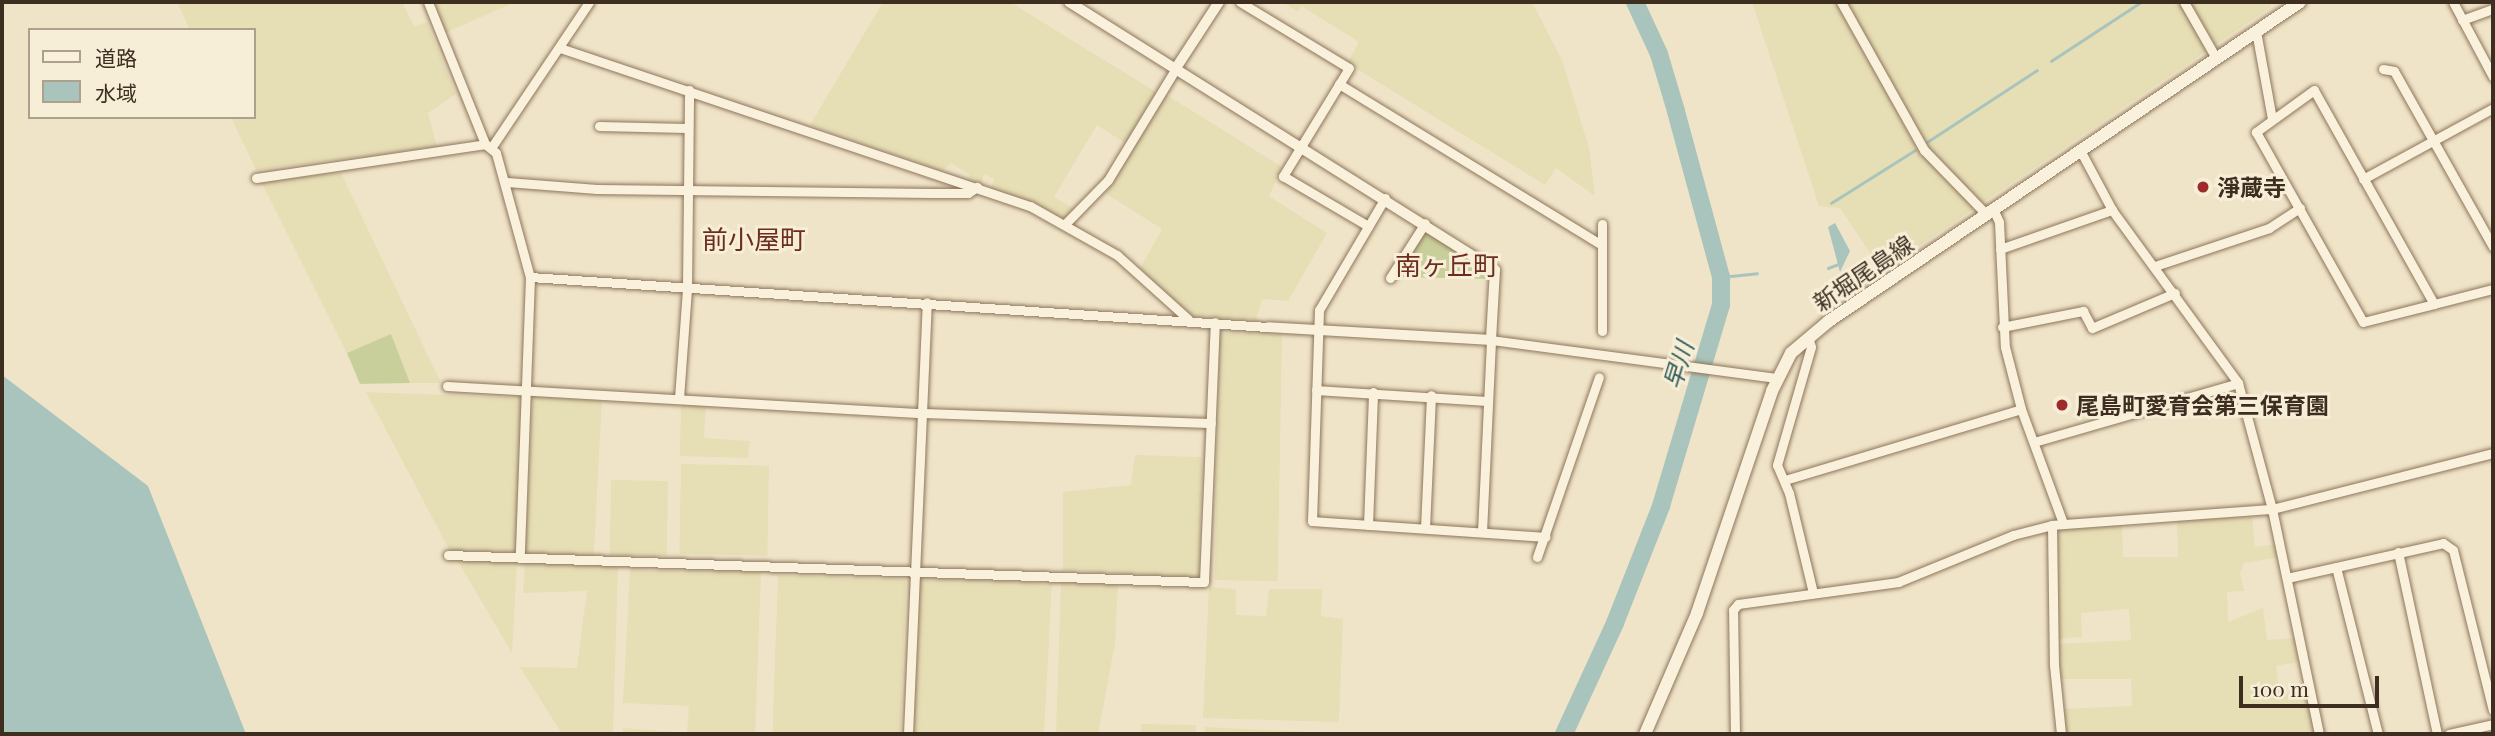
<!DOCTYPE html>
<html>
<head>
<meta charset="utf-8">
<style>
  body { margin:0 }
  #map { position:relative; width:2495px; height:736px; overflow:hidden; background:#f0e4c8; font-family:"Playfair Display","Noto Sans JP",serif }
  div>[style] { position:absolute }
  .farmland>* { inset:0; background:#e6deb5; transform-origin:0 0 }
  .green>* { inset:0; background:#c9cf9b }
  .water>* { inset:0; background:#a9c4bc }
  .stream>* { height:2.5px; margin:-1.25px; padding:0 1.25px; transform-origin:1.25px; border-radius:1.25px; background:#a9c4bc }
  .river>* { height:18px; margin:-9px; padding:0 9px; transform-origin:9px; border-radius:9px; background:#a9c4bc }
  .roads { filter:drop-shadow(0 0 2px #8d765c) drop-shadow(0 0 2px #8d765c) }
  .minor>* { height:9px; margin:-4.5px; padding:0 4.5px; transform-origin:4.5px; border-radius:4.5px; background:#faf1dc }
  .tertiary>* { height:10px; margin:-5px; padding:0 5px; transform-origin:5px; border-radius:5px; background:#faf1dc }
  .secondary>* { height:12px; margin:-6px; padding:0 6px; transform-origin:6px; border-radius:6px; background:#faf1dc }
  .dots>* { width:19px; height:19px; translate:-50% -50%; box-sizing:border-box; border:4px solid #f7eed8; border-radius:50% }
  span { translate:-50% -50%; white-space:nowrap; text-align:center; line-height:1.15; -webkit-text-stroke:6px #f7eed8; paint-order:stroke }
  .poi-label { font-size:23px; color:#3d2e20; font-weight:700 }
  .left { translate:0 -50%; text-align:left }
  .street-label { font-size:23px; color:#3d2e20 }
  .water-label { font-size:24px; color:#2f5d5a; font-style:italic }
  .quarter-label { font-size:26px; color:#6b2e1e }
  .frame { position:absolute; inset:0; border:4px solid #3d2e20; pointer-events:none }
  .legend { position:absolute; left:28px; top:28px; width:228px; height:91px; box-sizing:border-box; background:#f7eed8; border:2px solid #ada18e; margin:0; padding:9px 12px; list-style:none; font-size:21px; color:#3d2e20 }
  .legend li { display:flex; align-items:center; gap:14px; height:35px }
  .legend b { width:35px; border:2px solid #ada18e }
  .scale { position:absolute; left:2239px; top:676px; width:140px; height:32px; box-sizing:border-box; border:4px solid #3d2e20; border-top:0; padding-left:9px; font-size:21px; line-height:24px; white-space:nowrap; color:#3d2e20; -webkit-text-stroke:5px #f7eed8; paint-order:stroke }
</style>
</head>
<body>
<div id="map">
  <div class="farmland">
    <div style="clip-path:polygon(177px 2px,402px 2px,414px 26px,427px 22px,456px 94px,428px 113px,437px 147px,256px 170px,231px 117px,254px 117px,254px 30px,190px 30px)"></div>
    <div style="clip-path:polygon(430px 2px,515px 2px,445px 33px)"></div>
    <div style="clip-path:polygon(883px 2px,1010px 2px,1156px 92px,1125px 143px,1097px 125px,1054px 197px,1076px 210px,1065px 219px,991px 189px,994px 179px,984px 174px,980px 186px,967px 182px,970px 175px,951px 163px,942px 171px,810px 125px)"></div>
    <div style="clip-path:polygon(1282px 2px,1532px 2px,1562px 60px,1589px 148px,1595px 196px,1556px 168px,1545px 185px,1347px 63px,1359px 42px,1301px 6px,1298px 12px)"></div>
    <div style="clip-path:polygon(1752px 2px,2269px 2px,2271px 7px,1882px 271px,1840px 208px,1819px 206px)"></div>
    <div style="clip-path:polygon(1165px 94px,1282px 167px,1269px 196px,1327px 233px,1288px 301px,1262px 299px,1256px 320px,1189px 316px,1140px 269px,1162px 229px,1105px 193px)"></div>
    <div style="clip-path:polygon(341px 173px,441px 383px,410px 383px,391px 335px,347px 353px,261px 181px)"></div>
    <div style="left:1219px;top:333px;width:63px;height:247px;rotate:1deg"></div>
    <div style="clip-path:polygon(366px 392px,523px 398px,516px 552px,450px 551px)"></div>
    <div style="left:533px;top:396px;width:69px;height:157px;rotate:3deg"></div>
    <div style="clip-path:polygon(681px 402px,706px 403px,704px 438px,750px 441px,748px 458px,680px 456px)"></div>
    <div style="clip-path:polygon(1135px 455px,1202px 457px,1199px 578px,1063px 570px,1063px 492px,1131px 485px)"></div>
    <div style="left:681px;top:464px;width:88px;height:90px;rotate:1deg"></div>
    <div style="left:611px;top:480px;width:57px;height:75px;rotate:1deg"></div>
    <div style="clip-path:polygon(2252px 517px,2255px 547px,2277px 544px,2280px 557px,2244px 563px,2240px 573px,2244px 591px,2227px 592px,2228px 622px,2263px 608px,2267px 640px,2295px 638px,2298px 662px,2276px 666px,2280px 694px,2303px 691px,2316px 734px,2065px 734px,2064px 709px,2132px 706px,2131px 679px,2061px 679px,2059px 644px,2131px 640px,2129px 609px,2081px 613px,2082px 637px,2058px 639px,2056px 530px,2122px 523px,2123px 557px,2178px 557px,2177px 520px)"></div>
    <div style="clip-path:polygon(457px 560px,517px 562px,512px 653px)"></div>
    <div style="clip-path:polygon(525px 562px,618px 565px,613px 734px,562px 734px,520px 667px,577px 668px,587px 591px,523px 593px)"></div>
    <div style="clip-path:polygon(630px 570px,761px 572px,755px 734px,623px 734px,623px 728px,687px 733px,689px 706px,623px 703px)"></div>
    <div style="left:778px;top:575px;width:128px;height:159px;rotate:2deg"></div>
    <div style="left:920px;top:577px;width:132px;height:157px;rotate:3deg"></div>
    <div style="clip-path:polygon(1061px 582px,1118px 585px,1115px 643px,1098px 734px,1056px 734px)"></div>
    <div style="clip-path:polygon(1209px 587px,1236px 589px,1236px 615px,1266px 616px,1269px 589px,1322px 589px,1321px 616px,1343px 619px,1339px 722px,1203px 718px)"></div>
    <div style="left:1141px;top:724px;width:55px;height:10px;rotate:1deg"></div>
    <div style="clip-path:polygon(1205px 727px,1332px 733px,1332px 734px,1205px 734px)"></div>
  </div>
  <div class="green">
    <div style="clip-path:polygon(1426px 230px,1489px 271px,1488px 279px,1400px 277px,1397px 271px)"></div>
    <div style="clip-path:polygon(391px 334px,410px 383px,360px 384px,347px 353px)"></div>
  </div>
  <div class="water">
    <div style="clip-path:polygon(1835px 223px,1850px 251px,1840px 272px,1828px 227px)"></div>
    <div style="clip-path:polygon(2px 375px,148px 486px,246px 734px,2px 734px)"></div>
  </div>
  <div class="stream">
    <div style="left:2051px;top:61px;width:108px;rotate:-33.2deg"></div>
    <div style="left:1927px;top:142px;width:131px;rotate:-33.2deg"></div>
    <div style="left:1831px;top:203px;width:99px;rotate:-32.2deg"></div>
    <div style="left:1828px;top:268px;width:14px;rotate:-21deg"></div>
    <div style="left:1721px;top:277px;width:36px;rotate:-6deg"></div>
  </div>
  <div class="river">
    <div style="left:1564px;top:734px;width:122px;rotate:-65.3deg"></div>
    <div style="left:1615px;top:623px;width:126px;rotate:-68.5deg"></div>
    <div style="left:1661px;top:506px;width:210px;rotate:-73.4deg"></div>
    <div style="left:1721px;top:305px;width:28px;rotate:-90deg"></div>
    <div style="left:1721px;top:277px;width:172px;rotate:-105.2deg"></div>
    <div style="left:1676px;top:111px;width:59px;rotate:-106.6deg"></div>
    <div style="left:1659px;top:54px;width:57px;rotate:-114.8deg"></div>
  </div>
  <div class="roads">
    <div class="minor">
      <div style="left:428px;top:2px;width:153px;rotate:68.1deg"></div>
      <div style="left:1240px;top:2px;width:127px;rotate:31.2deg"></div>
      <div style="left:1349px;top:68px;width:127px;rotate:121.4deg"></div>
      <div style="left:1283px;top:176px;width:99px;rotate:30.5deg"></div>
      <div style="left:1841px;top:2px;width:170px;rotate:60.7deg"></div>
      <div style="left:1924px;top:150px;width:89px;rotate:45.9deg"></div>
      <div style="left:2184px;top:2px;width:64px;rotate:60.3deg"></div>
      <div style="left:2453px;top:2px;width:85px;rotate:61.9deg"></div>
      <div style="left:2462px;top:20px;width:33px;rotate:-20deg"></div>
      <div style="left:2256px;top:31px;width:89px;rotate:79.7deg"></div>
      <div style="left:560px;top:48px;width:496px;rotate:18.6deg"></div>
      <div style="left:1030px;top:206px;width:100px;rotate:29.4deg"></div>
      <div style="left:1117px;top:255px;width:96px;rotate:42deg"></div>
      <div style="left:2383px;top:69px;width:11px;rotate:10deg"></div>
      <div style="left:2394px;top:71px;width:202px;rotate:60.6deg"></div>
      <div style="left:1339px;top:84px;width:308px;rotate:31.5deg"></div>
      <div style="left:599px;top:126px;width:87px;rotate:1.3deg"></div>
      <div style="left:491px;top:148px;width:176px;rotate:-56.1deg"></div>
      <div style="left:2080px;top:150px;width:68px;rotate:61.9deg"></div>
      <div style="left:2112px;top:210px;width:214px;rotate:53.9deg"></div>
      <div style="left:2238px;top:383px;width:131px;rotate:74.9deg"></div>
      <div style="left:2272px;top:509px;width:230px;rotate:78.2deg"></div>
      <div style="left:256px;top:178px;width:232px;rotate:-8.4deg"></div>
      <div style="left:485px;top:144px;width:14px;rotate:39deg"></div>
      <div style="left:496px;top:153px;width:129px;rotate:74.7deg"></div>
      <div style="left:530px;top:277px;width:279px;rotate:92.1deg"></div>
      <div style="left:2363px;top:179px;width:148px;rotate:-28.6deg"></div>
      <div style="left:507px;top:182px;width:90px;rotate:4.4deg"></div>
      <div style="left:597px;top:189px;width:335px;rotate:0.7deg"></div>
      <div style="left:932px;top:193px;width:36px"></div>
      <div style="left:968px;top:193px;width:11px;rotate:-34deg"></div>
      <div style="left:1385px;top:198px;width:130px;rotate:120.5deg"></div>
      <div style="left:1319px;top:310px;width:211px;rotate:91.9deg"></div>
      <div style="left:1312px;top:521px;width:234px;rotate:3.9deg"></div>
      <div style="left:1993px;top:209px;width:14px;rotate:65deg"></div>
      <div style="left:1999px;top:222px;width:125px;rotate:87.3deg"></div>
      <div style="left:2005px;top:347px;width:64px;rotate:75.5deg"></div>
      <div style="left:2021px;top:409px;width:121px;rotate:69.8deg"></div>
      <div style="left:1066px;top:223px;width:60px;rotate:-45.7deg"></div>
      <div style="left:1108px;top:180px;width:131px;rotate:-58.7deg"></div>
      <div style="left:1602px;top:224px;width:107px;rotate:90deg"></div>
      <div style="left:2000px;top:249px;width:119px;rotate:-19.2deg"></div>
      <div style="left:2155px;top:266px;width:120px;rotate:-18.4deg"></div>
      <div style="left:2269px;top:228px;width:37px;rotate:-33deg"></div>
      <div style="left:530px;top:277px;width:740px;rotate:3.88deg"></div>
      <div style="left:1390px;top:278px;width:65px;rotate:-57.5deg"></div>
      <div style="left:2434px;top:304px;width:245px;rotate:-119.3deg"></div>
      <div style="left:2314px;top:90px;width:72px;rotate:144.1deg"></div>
      <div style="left:2256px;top:132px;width:218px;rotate:60.6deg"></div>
      <div style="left:2363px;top:322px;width:73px;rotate:-14.2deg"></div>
      <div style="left:2434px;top:304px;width:61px;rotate:-14.3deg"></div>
      <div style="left:2002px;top:327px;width:83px;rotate:-11.2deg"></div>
      <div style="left:2083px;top:311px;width:19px;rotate:62deg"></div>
      <div style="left:2092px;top:328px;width:90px;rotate:-22.9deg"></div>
      <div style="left:1808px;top:337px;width:10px;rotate:73deg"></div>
      <div style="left:1811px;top:347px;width:123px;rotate:106.1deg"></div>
      <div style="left:1777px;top:465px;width:30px;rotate:67deg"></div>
      <div style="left:1789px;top:493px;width:103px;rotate:76.5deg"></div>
      <div style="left:447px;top:386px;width:475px;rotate:3.3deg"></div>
      <div style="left:921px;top:413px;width:290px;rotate:2deg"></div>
      <div style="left:1316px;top:390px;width:171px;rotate:3.7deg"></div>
      <div style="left:679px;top:398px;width:109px;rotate:-85.8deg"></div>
      <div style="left:687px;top:289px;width:199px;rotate:-89.4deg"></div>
      <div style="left:2034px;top:442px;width:212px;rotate:-16.1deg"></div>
      <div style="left:1785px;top:480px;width:246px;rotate:-16.7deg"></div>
      <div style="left:1368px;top:525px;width:133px;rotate:-87.8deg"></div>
      <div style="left:2052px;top:525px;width:140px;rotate:89.2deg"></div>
      <div style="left:2054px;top:665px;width:69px;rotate:84.2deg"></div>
      <div style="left:1425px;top:528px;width:133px;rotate:-87.4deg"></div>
      <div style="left:1482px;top:532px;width:192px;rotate:-87.3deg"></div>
      <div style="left:1491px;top:340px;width:289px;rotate:7.6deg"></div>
      <div style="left:2398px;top:552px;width:186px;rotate:77.9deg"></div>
      <div style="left:448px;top:555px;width:756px;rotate:2.05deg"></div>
      <div style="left:1204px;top:582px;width:260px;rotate:-87.6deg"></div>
      <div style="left:1537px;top:557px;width:190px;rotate:-71deg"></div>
      <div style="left:2336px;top:567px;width:172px;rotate:75.9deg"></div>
      <div style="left:2287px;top:578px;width:160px;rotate:-12.6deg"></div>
      <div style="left:2443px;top:543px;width:12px;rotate:35deg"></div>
      <div style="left:2453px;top:550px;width:165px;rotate:76deg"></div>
      <div style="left:908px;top:734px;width:432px;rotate:-87.5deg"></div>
      <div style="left:1735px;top:734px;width:124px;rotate:-90.9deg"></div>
      <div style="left:1733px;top:610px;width:8px;rotate:-50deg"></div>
      <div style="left:1738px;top:604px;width:162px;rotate:-7.8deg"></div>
      <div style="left:1898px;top:582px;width:124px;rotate:-22.2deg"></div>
      <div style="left:2013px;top:535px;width:40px;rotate:-14.4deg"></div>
      <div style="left:2052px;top:525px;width:221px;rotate:-4.2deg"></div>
      <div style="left:2272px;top:509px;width:228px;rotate:-14.2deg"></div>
      <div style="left:2449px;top:734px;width:45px;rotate:-12.8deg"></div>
    </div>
    <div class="tertiary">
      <div style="left:1069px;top:2px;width:503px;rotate:32.17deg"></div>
      <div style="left:1495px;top:270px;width:70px;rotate:93.3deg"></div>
      <div style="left:1491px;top:340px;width:223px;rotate:-176.7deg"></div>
      <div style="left:1176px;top:68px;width:79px;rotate:-56.9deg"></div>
    </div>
    <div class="secondary">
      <div style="left:1645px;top:734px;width:132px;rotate:-66.7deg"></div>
      <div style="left:1697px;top:613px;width:234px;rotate:-71.3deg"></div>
      <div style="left:1772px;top:391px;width:42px;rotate:-63.4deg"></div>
      <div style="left:1791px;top:353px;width:50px;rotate:-40.1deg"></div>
      <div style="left:1829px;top:321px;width:569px;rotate:-34.11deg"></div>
    </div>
  </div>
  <div class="dots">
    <div style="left:2203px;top:187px;background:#9e2a2b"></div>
    <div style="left:2062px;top:405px;background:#9e2a2b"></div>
  </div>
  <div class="poi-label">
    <span class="left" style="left:2217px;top:187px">淨蔵寺</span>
    <span class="left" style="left:2076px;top:405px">尾島町愛育会第三保育園</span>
  </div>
  <div class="street-label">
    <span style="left:1863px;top:273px;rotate:-34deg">新堀尾島線</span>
  </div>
  <div class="water-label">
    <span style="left:1678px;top:365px;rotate:-73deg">早川</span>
  </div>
  <div class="quarter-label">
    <span style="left:754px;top:239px">前小屋町</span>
    <span style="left:1447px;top:265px">南ヶ丘町</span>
  </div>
  <div class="frame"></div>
  <ul class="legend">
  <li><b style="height:9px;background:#faf1dc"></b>道路</li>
  <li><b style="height:19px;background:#a9c4bc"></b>水域</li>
  </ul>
  <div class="scale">100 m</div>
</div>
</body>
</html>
